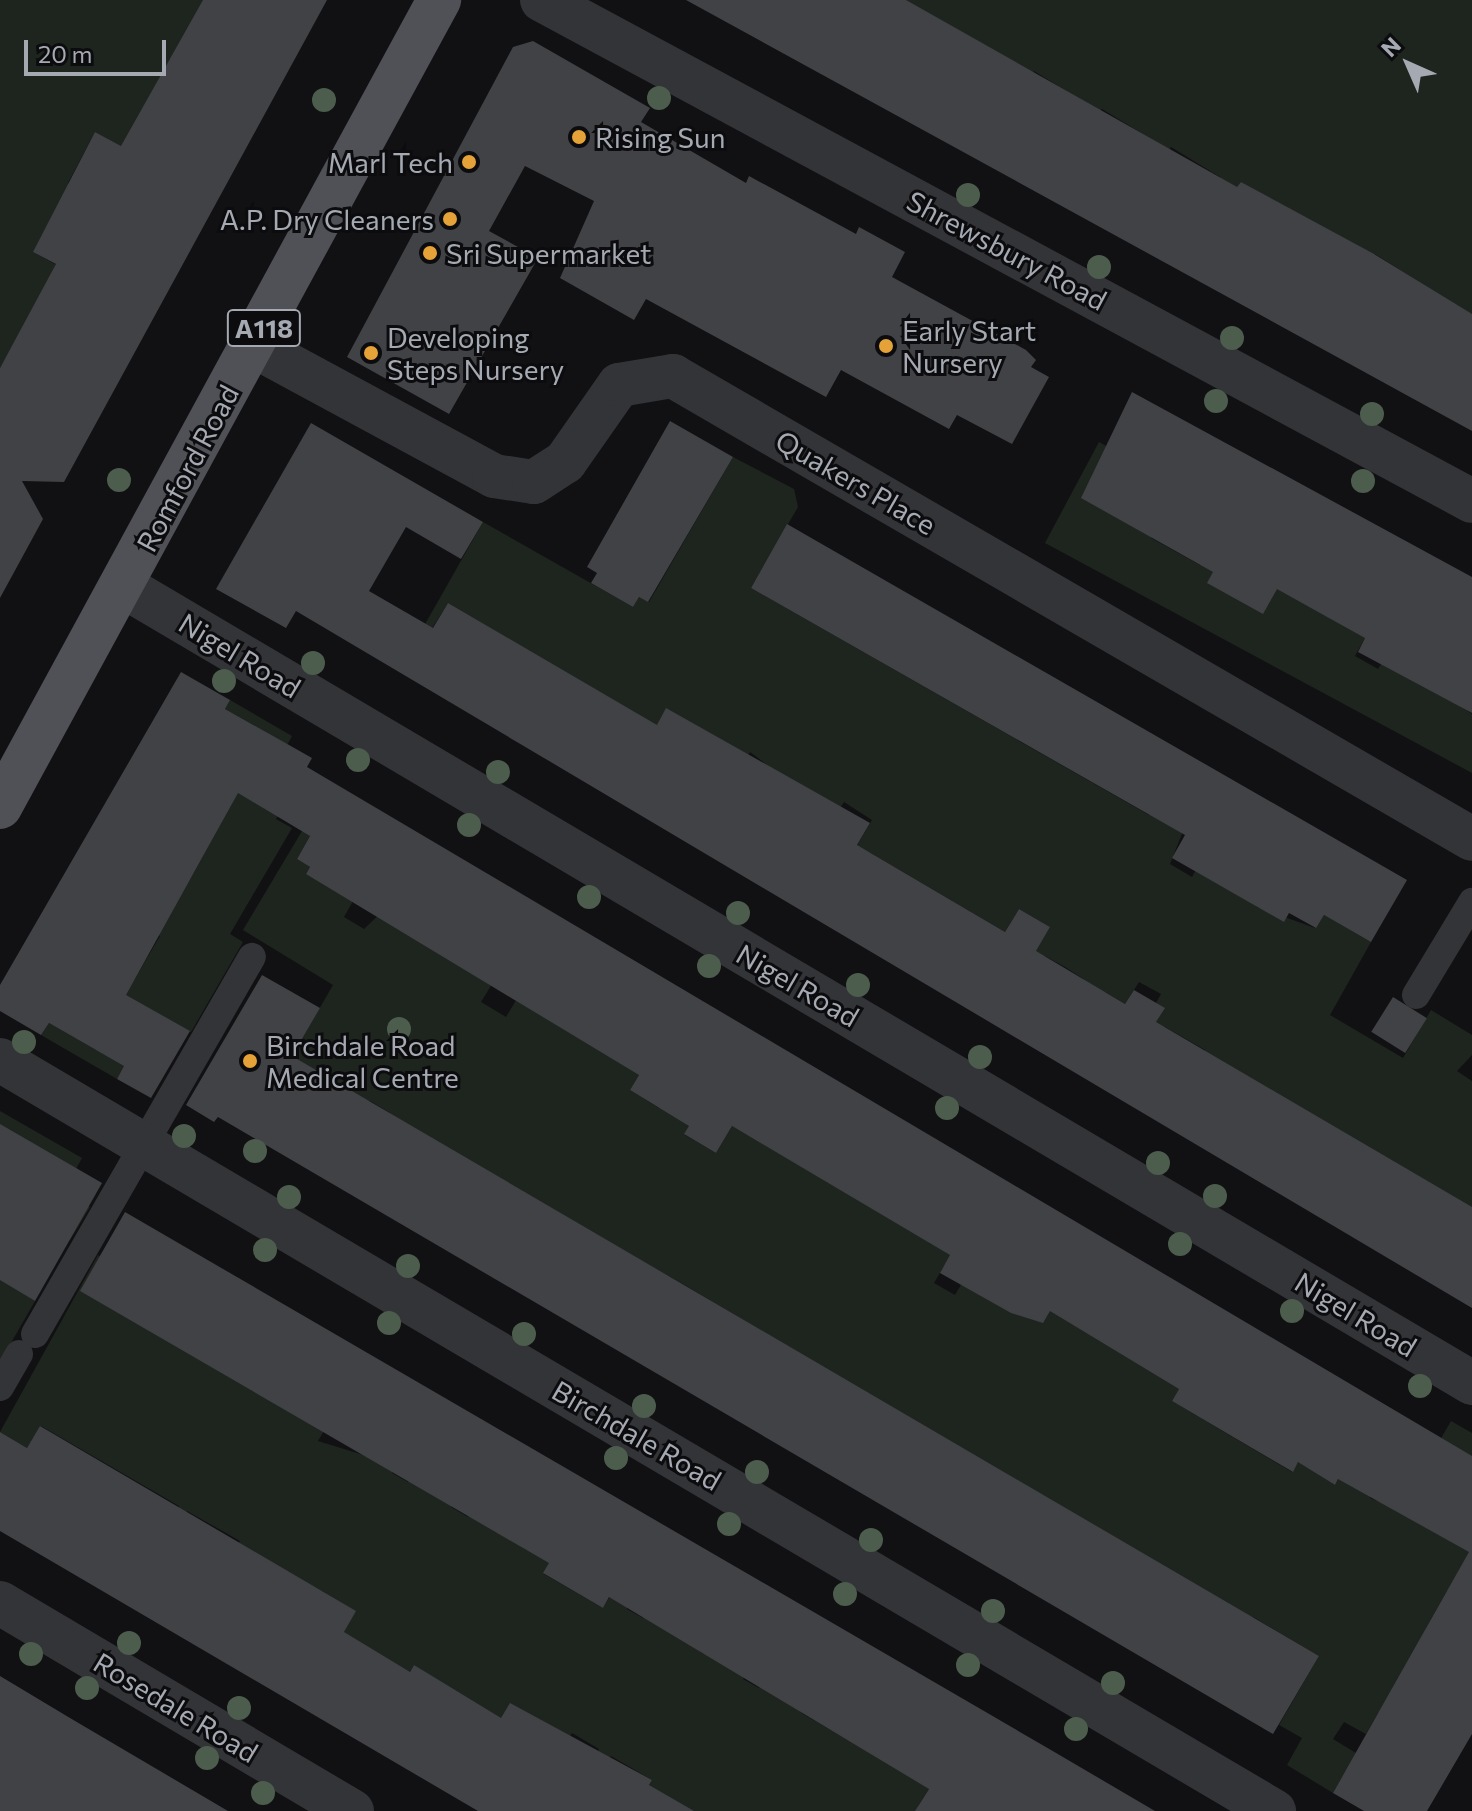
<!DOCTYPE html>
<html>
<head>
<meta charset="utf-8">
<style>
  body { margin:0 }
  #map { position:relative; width:1472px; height:1811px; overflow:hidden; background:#111113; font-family:Commissioner,sans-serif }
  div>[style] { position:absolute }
  .green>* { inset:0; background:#1e251f }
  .building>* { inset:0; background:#404246; transform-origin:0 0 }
  .lane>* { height:28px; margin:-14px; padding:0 14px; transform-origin:14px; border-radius:14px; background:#333437 }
  .street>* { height:44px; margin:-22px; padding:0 22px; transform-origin:22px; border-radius:22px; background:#333437 }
  .primary>* { height:44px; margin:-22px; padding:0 22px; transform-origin:22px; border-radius:22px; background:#4f5156 }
  .trees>* { width:24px; height:24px; margin:-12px; border-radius:50%; background:#4c5d4d }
  .dots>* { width:22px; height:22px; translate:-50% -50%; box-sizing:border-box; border:4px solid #0c0c0e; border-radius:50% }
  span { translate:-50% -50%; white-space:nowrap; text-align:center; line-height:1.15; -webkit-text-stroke:6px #0c0c0e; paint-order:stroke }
  .shield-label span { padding:2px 6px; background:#0c0c0e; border:2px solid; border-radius:6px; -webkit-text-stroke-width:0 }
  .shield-label { font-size:26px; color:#a4a9b2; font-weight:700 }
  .poi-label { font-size:28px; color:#a4a9b2 }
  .left { translate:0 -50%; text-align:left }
  .right { translate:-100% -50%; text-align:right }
  .street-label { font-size:28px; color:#a4a9b2 }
  .north { position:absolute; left:1368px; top:24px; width:80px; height:80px; -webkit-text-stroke:6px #0c0c0e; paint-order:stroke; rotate:315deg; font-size:22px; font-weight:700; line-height:32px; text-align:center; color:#a4a9b2 }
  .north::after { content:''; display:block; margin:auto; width:28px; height:36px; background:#a4a9b2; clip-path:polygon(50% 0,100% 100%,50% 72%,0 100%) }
  .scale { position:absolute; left:24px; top:40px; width:142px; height:36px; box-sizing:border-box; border:4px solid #a4a9b2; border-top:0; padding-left:10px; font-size:24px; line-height:28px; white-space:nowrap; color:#a4a9b2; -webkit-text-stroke:6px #0c0c0e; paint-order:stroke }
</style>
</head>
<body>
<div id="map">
  <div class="green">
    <div style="clip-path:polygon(0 0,222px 0,160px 168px,95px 132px,68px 183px,134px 220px,33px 252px,97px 287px,14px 343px,0 368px)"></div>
    <div style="clip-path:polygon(906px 0,1472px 0,1472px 313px,1459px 335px,1424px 285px,1375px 254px,1348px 296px,1357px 249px,1241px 182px,1214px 224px,1197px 213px,1220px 177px,1171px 147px,1146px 187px,1151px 139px,1102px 109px,1076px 149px,1086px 103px,1034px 71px,1008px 112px)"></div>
    <div style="clip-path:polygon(1099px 442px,1179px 486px,1151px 538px,1200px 565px,1229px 513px,1386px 599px,1355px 656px,1378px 669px,1386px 656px,1472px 714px,1472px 773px,1045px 543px)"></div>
    <div style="clip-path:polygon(733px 457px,794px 489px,798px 507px,751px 588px,1149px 815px,1193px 806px,1170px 864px,1192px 877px,1208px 848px,1257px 907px,1315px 928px,1324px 915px,1371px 942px,1330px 1015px,1403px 1058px,1431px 1010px,1472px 1035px,1472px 1055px,1457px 1071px,1472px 1081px,1472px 1208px,1188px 1079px,1205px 1050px,1165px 1027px,1139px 1050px,1164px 1008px,1156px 1003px,1161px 994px,1139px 982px,1125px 1004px,1105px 992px,1088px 1020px,1069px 1008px,1085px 980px,1065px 967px,1045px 956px,1028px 984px,1019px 979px,1050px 927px,1019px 909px,1005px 932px,869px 852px,841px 873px,872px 820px,844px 802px,835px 816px,750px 752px,737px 774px,656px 726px,472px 655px,488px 627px,448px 603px,431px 630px,424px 626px,483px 522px,633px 607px,639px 597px,649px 602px)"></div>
    <div style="clip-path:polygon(230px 700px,292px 736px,273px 771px,297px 785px,276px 819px,292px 828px,230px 934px,243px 942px,191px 1032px,155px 1012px,117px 1079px,41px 1035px,49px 1023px,96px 1050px,109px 1029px,75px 976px,133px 982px,160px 936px,113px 908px,169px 915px,196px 869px,269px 734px,225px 709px)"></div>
    <div style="clip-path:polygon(302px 831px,312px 832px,297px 859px,310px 867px,306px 874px,372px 867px,344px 917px,364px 929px,385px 909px,492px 984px,481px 1002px,506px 1017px,521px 992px,662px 1037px,630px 1090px,659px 1108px,721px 1073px,685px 1135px,716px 1153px,732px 1126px,799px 1165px,971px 1221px,934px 1283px,955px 1295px,965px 1278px,1069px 1278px,1200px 1354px,1172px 1401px,1292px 1472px,1320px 1426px,1319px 1475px,1335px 1485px,1341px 1474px,1388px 1467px,1370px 1498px,1400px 1510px,1451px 1421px,1472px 1433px,1472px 1605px,1447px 1591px,1425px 1630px,1458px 1650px,1378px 1713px,1366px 1734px,1344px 1722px,1333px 1739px,1387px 1772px,1345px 1772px,1333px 1793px,1287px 1765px,1302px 1738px,1279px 1725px,1319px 1656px,1253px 1617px,1249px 1623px,683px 1284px,387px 1119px,390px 1113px,372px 1102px,329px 1087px,333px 1079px,315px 1069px,273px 1089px,333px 985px,243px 930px)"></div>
    <div style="clip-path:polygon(0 1111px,82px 1158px,64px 1191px,90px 1207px,70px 1240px,42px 1223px,6px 1283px,35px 1301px,0 1362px)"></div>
    <div style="clip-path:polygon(98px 1255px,342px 1400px,318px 1441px,396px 1465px,392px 1473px,408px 1482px,413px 1474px,456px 1499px,451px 1507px,468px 1517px,473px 1509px,526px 1550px,567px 1532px,544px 1574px,603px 1608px,627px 1567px,627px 1609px,643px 1618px,648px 1611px,702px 1653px,748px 1670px,743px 1679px,759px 1688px,764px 1681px,803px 1714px,930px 1787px,918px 1806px,926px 1811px,634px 1811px,652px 1780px,611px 1756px,580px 1807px,570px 1801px,599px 1749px,572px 1733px,567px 1741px,497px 1724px,414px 1665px,394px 1698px,344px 1632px,355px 1611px,315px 1587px,211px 1591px,240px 1541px,187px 1511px,158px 1560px,151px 1555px,179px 1506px,41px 1426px,27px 1448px,0 1432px)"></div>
  </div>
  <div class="building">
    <div style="clip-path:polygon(203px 0,327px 0,64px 482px,22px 481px,43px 519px,0 598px,0 368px,56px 264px,33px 252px,95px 132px,121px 146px)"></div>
    <div style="clip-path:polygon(686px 0,906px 0,1237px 187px,1241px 182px,1374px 254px,1472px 314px,1472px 431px)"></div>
    <div style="clip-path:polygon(533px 41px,650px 108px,641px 122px,746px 183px,749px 176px,856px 234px,859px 227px,905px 252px,892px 277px,1026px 350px,1036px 360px,1031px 367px,1049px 377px,1012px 444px,957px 415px,949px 429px,841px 370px,826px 397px,646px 299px,634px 320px,560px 278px,594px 201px,525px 166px,489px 231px,538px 258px,449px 414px,347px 357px,513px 47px)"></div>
    <div style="clip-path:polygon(1132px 392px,1472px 577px,1472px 713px,1358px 652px,1365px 638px,1320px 613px,1277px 589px,1263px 614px,1207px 583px,1213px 572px,1081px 498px)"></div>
    <div style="clip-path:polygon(670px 421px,733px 457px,648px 602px,639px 597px,633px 607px,591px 583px,597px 573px,587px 567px)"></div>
    <div style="clip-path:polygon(311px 423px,483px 522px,461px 559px,406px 527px,369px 591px,433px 628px,448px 603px,657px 725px,666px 708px,870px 823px,857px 845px,1005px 932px,1019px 909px,1050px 927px,1036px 951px,1125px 1004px,1134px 990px,1165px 1008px,1156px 1022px,1472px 1207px,1472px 1308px,296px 611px,286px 628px,216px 589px)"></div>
    <div style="clip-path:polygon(787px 524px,1407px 880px,1371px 942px,1324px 915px,1316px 928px,1289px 913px,1284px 922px,1172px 858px,1185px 835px,751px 588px)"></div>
    <div style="clip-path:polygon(181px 672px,230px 700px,225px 709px,312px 758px,307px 767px,1472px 1456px,1472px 1734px,1427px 1811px,1364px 1811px,1333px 1793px,1469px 1552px,1338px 1479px,1335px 1485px,1298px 1462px,1293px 1472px,1172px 1401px,1179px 1389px,1050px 1311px,1043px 1323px,1011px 1313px,940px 1273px,950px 1255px,732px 1126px,716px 1153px,684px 1134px,689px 1126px,630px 1090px,639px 1075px,306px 874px,310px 867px,297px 859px,310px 836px,238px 793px,126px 995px,190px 1031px,151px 1098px,117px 1079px,124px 1066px,49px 1023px,41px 1035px,0 1011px,0 985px)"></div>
    <div style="clip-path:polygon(262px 975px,320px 1008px,292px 1056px,1319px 1656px,1273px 1734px,218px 1117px,214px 1122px,186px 1105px)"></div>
    <div style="left:1393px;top:997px;width:40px;height:41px;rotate:32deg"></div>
    <div style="clip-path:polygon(0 1124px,102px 1183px,35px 1301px,0 1280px)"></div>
    <div style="clip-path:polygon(125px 1212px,1051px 1750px,1155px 1811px,915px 1811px,929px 1789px,609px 1597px,603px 1608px,543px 1573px,549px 1563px,80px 1291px)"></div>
    <div style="clip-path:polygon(40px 1426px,356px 1611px,344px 1632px,410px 1672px,414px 1665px,501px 1718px,510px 1703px,652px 1780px,649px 1785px,694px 1811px,478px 1811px,0 1531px,0 1432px,27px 1448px)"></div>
    <div style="clip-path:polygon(0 1676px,70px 1718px,228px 1811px,0 1811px)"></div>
  </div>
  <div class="lane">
    <div style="left:1416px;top:995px;width:109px;rotate:-58.9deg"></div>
    <div style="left:35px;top:1334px;width:435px;rotate:-60.1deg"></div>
    <div style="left:0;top:1387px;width:38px;rotate:-60deg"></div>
  </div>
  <div class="street">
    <div style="left:542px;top:0;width:1056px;rotate:28.31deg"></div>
    <div style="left:254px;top:346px;width:273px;rotate:28.4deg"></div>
    <div style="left:494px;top:476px;width:40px;rotate:8.5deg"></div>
    <div style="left:534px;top:482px;width:37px;rotate:-33deg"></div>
    <div style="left:565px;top:462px;width:94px;rotate:-55deg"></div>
    <div style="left:619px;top:385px;width:55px;rotate:-9.5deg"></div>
    <div style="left:673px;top:376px;width:923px;rotate:30.09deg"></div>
    <div style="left:123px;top:586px;width:1567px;rotate:30.57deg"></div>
    <div style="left:0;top:1060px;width:1479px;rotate:30.52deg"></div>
    <div style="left:0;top:1603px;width:409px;rotate:30.6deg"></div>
  </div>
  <div class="primary">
    <div style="left:0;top:807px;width:919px;rotate:-61.45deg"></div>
  </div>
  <div class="trees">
    <div style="left:659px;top:98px"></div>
    <div style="left:324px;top:100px"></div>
    <div style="left:968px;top:195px"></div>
    <div style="left:1099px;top:267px"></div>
    <div style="left:1232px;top:338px"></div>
    <div style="left:1216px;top:401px"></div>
    <div style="left:1372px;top:414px"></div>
    <div style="left:119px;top:480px"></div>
    <div style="left:1363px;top:481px"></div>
    <div style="left:313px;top:663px"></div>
    <div style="left:224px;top:681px"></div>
    <div style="left:358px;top:760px"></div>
    <div style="left:498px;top:772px"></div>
    <div style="left:469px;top:825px"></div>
    <div style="left:589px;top:897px"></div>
    <div style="left:738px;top:913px"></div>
    <div style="left:709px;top:966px"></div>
    <div style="left:858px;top:985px"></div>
    <div style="left:399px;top:1029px"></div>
    <div style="left:24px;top:1042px"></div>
    <div style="left:980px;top:1057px"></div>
    <div style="left:947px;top:1108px"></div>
    <div style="left:184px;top:1136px"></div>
    <div style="left:255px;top:1151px"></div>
    <div style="left:1158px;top:1163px"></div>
    <div style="left:1215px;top:1196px"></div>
    <div style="left:289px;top:1197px"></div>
    <div style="left:1180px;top:1244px"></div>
    <div style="left:265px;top:1250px"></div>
    <div style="left:408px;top:1266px"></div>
    <div style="left:1292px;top:1311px"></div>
    <div style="left:389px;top:1323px"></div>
    <div style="left:524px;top:1334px"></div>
    <div style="left:1420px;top:1386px"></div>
    <div style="left:644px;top:1406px"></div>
    <div style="left:616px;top:1458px"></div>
    <div style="left:757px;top:1472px"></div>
    <div style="left:729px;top:1524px"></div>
    <div style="left:871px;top:1540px"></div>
    <div style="left:845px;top:1594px"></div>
    <div style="left:993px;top:1611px"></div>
    <div style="left:129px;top:1643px"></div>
    <div style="left:31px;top:1654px"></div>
    <div style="left:968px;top:1665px"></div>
    <div style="left:1113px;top:1683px"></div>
    <div style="left:87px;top:1688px"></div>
    <div style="left:239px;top:1708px"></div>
    <div style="left:1076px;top:1729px"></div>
    <div style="left:207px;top:1758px"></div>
    <div style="left:263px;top:1793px"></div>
  </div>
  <div class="dots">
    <div style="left:579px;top:137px;background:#e4a239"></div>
    <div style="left:469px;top:162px;background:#e4a239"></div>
    <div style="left:450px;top:219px;background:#e4a239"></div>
    <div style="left:430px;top:253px;background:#e4a239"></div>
    <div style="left:886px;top:346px;background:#e4a239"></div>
    <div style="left:371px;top:353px;background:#e4a239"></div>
    <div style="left:250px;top:1061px;background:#e4a239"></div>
  </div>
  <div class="shield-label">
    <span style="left:264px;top:328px">A118</span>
  </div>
  <div class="poi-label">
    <span class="left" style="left:595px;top:137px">Rising Sun</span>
    <span class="right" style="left:453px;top:162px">Marl Tech</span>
    <span class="right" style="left:434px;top:219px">A.P. Dry Cleaners</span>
    <span class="left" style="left:446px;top:253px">Sri Supermarket</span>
    <span class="left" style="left:902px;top:346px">Early Start<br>Nursery</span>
    <span class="left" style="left:387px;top:353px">Developing<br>Steps Nursery</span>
    <span class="left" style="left:266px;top:1061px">Birchdale Road<br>Medical Centre</span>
  </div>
  <div class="street-label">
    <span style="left:1007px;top:250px;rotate:28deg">Shrewsbury Road</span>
    <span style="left:187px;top:468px;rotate:-62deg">Romford Road</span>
    <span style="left:856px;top:482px;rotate:30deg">Quakers Place</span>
    <span style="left:240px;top:655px;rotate:31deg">Nigel Road</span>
    <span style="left:798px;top:985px;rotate:30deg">Nigel Road</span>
    <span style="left:1356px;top:1314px;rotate:31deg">Nigel Road</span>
    <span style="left:637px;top:1435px;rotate:30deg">Birchdale Road</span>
    <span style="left:176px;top:1707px;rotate:31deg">Rosedale Road</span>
  </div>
  <div class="north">N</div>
  <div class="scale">20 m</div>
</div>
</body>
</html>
